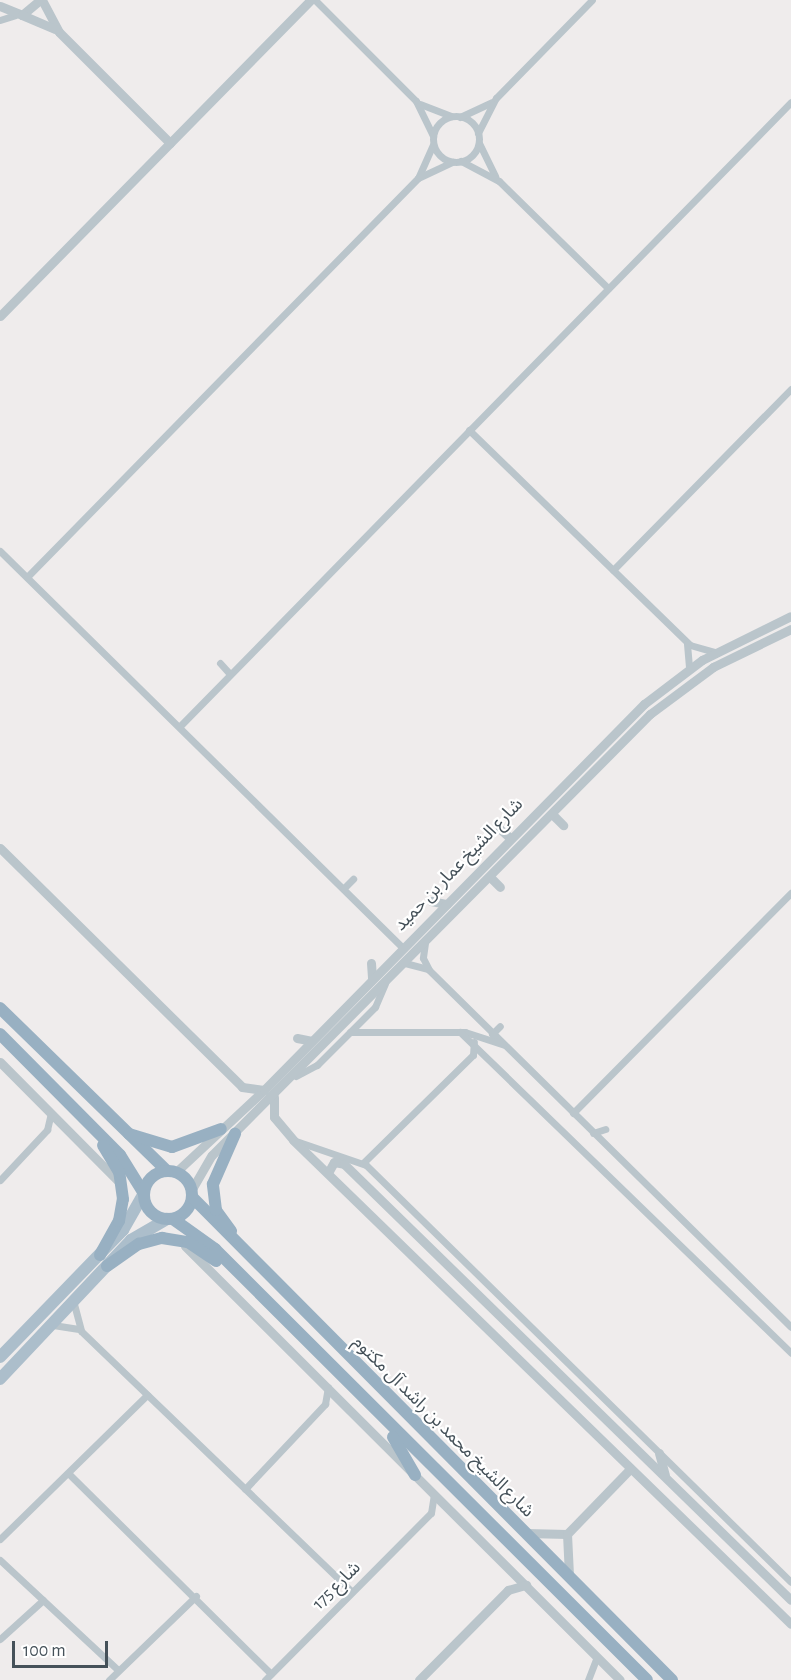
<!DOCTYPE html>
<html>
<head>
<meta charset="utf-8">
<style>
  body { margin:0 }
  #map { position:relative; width:791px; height:1680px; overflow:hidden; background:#efecec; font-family:"Alegreya Sans","Noto Sans Arabic",sans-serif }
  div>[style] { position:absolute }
  .minor>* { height:7px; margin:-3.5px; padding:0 3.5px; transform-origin:3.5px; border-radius:3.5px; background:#bac5cb }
  .minor>.ring { margin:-3.5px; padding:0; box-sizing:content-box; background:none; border:7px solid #bac5cb; border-radius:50% }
  .tertiary>* { height:9px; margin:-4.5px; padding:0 4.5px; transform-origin:4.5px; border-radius:4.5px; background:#bac5cb }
  .primary>* { height:12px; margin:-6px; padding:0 6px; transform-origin:6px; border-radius:6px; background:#acbecb }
  .trunk>* { height:12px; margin:-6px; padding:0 6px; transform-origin:6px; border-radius:6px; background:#98b0c2 }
  .trunk>.ring { margin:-6px; padding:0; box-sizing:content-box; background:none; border:12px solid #98b0c2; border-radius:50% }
  span { translate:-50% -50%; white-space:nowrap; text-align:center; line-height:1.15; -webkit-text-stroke:4.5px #fff; paint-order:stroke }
  .street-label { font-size:18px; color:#455159 }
  .scale { position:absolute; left:12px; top:1641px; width:96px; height:27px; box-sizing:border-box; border:3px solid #455159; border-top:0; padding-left:8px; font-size:18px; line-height:21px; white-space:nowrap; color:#455159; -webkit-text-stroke:4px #fff; paint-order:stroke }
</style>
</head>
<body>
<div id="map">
  <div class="minor">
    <div style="left:315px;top:0;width:143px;rotate:45deg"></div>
    <div style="left:416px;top:101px;width:39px;rotate:64deg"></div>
    <div style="left:0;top:20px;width:16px;rotate:-18deg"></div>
    <div style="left:420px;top:104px;width:34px;rotate:21deg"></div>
    <div class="ring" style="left:433px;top:116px;width:39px;height:39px"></div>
    <div style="left:460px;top:117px;width:35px;rotate:-25deg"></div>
    <div style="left:478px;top:133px;width:39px;rotate:-63deg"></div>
    <div style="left:496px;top:98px;width:137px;rotate:-45.6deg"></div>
    <div style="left:479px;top:143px;width:37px;rotate:64deg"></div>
    <div style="left:461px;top:161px;width:43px;rotate:27.8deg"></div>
    <div style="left:499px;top:181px;width:153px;rotate:44.5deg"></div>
    <div style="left:419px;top:176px;width:34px;rotate:-66deg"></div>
    <div style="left:469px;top:430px;width:308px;rotate:44.2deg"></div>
    <div style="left:690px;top:645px;width:26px;rotate:16deg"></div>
    <div style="left:0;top:551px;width:566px;rotate:44.57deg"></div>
    <div style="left:613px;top:570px;width:254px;rotate:-45.5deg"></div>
    <div style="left:27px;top:577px;width:559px;rotate:-45.58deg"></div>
    <div style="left:418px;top:178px;width:38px;rotate:-25deg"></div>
    <div style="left:687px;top:644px;width:24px;rotate:85deg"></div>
    <div style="left:220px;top:663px;width:15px;rotate:48deg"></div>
    <div style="left:180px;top:726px;width:873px;rotate:-45.6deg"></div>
    <div style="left:344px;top:888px;width:13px;rotate:-45deg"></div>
    <div style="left:425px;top:943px;width:15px;rotate:98deg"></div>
    <div style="left:423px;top:958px;width:13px;rotate:63deg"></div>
    <div style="left:429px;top:970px;width:508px;rotate:44.6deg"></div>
    <div style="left:405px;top:963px;width:23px;rotate:15deg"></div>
    <div style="left:350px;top:1032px;width:115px"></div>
    <div style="left:465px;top:1032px;width:40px;rotate:18deg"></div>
    <div style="left:460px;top:1032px;width:461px;rotate:44.1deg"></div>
    <div style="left:492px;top:1034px;width:11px;rotate:-45deg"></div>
    <div style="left:296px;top:1076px;width:24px;rotate:-28deg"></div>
    <div style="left:317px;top:1065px;width:82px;rotate:-45deg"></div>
    <div style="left:375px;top:1007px;width:26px;rotate:-67deg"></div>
    <div style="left:573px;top:1113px;width:310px;rotate:-45.3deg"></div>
    <div style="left:593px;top:1133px;width:13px;rotate:-18deg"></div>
    <div style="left:293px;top:1140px;width:77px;rotate:18.9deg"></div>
    <div style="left:366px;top:1165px;width:595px;rotate:44.46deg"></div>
    <div style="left:363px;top:1163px;width:154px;rotate:-44.5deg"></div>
    <div style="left:473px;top:1055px;width:13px;rotate:-86deg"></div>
    <div style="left:0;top:1180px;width:69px;rotate:-46.8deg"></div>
    <div style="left:47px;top:1130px;width:17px;rotate:-77deg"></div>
    <div style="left:74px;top:1304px;width:28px;rotate:75deg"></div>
    <div style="left:81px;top:1331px;width:376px;rotate:43.9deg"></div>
    <div style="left:53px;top:1325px;width:26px;rotate:9deg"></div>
    <div style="left:69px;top:1474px;width:284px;rotate:44.7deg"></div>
    <div style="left:245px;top:1489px;width:117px;rotate:-46.7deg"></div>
    <div style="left:325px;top:1404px;width:17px;rotate:-80deg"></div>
    <div style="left:0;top:1539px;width:206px;rotate:-44.4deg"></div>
    <div style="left:0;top:1560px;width:161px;rotate:43deg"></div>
    <div style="left:0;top:1639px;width:58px;rotate:-42.2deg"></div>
    <div style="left:109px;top:1680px;width:121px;rotate:-44deg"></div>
    <div style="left:265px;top:1680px;width:235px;rotate:-45.2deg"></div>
    <div style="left:431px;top:1513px;width:19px;rotate:-81deg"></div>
    <div style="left:588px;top:1680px;width:25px;rotate:-69deg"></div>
  </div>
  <div class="tertiary">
    <div style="left:42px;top:0;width:36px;rotate:62deg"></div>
    <div style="left:59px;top:32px;width:157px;rotate:45deg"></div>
    <div style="left:0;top:6px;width:24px;rotate:22deg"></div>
    <div style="left:22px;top:15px;width:23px;rotate:-40deg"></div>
    <div style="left:22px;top:15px;width:36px;rotate:23deg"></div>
    <div style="left:0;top:316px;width:443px;rotate:-45.5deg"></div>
    <div style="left:552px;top:814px;width:16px;rotate:45deg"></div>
    <div style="left:500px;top:829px;width:13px;rotate:42deg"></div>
    <div style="left:0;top:848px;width:340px;rotate:44.6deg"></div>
    <div style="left:242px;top:1087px;width:22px;rotate:8deg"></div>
    <div style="left:490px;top:877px;width:14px;rotate:45deg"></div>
    <div style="left:431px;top:901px;width:16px;rotate:11deg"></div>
    <div style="left:371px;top:963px;width:16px;rotate:86deg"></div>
    <div style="left:297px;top:1038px;width:15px;rotate:11deg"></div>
    <div style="left:0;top:1062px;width:172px;rotate:45.2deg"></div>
    <div style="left:274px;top:1097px;width:20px;rotate:90deg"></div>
    <div style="left:274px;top:1117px;width:30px;rotate:50deg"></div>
    <div style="left:293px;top:1140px;width:694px;rotate:44.18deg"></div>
    <div style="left:329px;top:1171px;width:10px;rotate:-61deg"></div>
    <div style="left:334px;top:1162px;width:10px;rotate:11deg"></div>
    <div style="left:344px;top:1164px;width:624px;rotate:44.29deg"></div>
    <div style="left:176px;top:1172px;width:120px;rotate:-43deg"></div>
    <div style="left:264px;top:1090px;width:542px;rotate:-45.45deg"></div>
    <div style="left:644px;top:704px;width:73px;rotate:-37.2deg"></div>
    <div style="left:702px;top:660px;width:99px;rotate:-26.3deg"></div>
    <div style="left:192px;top:1189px;width:39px;rotate:-60deg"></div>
    <div style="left:212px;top:1155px;width:622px;rotate:-45.2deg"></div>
    <div style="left:650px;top:714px;width:79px;rotate:-36.7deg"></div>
    <div style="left:713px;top:667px;width:87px;rotate:-26deg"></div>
    <div style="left:185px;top:1246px;width:614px;rotate:44.93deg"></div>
    <div style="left:659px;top:1453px;width:23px;rotate:75deg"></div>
    <div style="left:526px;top:1533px;width:41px;rotate:1.4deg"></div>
    <div style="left:567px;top:1534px;width:91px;rotate:-45.9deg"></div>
    <div style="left:567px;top:1534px;width:41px;rotate:87.2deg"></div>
    <div style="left:419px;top:1680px;width:127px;rotate:-45.3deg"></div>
    <div style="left:508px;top:1590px;width:19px;rotate:-16deg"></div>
  </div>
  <div class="primary">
    <div style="left:0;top:1357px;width:177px;rotate:-45.9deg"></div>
    <div style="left:123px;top:1230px;width:40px;rotate:-60.3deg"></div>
    <div style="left:0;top:1379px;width:191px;rotate:-46.7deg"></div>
    <div style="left:131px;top:1240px;width:42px;rotate:-30.3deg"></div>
  </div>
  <div class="trunk">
    <div style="left:0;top:1008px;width:232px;rotate:44.3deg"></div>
    <div style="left:0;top:1034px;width:170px;rotate:45.2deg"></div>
    <div style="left:120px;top:1155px;width:44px;rotate:58.1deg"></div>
    <div style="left:129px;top:1134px;width:45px;rotate:16.8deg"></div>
    <div style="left:172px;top:1147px;width:52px;rotate:-20.2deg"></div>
    <div class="ring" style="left:144px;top:1171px;width:36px;height:36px"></div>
    <div style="left:192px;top:1197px;width:681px;rotate:45.18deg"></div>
    <div style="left:173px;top:1219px;width:52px;rotate:35.5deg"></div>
    <div style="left:215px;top:1249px;width:610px;rotate:44.93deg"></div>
    <div style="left:231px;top:1231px;width:26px;rotate:-126deg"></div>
    <div style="left:216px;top:1210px;width:26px;rotate:-97deg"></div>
    <div style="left:213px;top:1184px;width:55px;rotate:-66.3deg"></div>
    <div style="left:100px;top:1255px;width:39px;rotate:-61deg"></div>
    <div style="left:119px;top:1221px;width:22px;rotate:-80deg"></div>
    <div style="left:123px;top:1199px;width:27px;rotate:-98deg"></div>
    <div style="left:119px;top:1172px;width:31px;rotate:-121deg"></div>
    <div style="left:107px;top:1266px;width:39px;rotate:-35deg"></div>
    <div style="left:139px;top:1244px;width:24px;rotate:-15deg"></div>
    <div style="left:162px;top:1238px;width:26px;rotate:9deg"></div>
    <div style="left:188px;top:1242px;width:34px;rotate:34deg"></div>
    <div style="left:393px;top:1437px;width:44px;rotate:59.9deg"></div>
  </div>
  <div class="street-label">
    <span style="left:459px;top:865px;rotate:-46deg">شارع الشيخ عمار بن حميد</span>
    <span style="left:443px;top:1427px;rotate:45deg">شارع الشيخ محمد بن راشد آل مكتوم</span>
    <span style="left:337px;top:1586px;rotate:-45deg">شارع 175</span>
  </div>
  <div class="scale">100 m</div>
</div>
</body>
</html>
